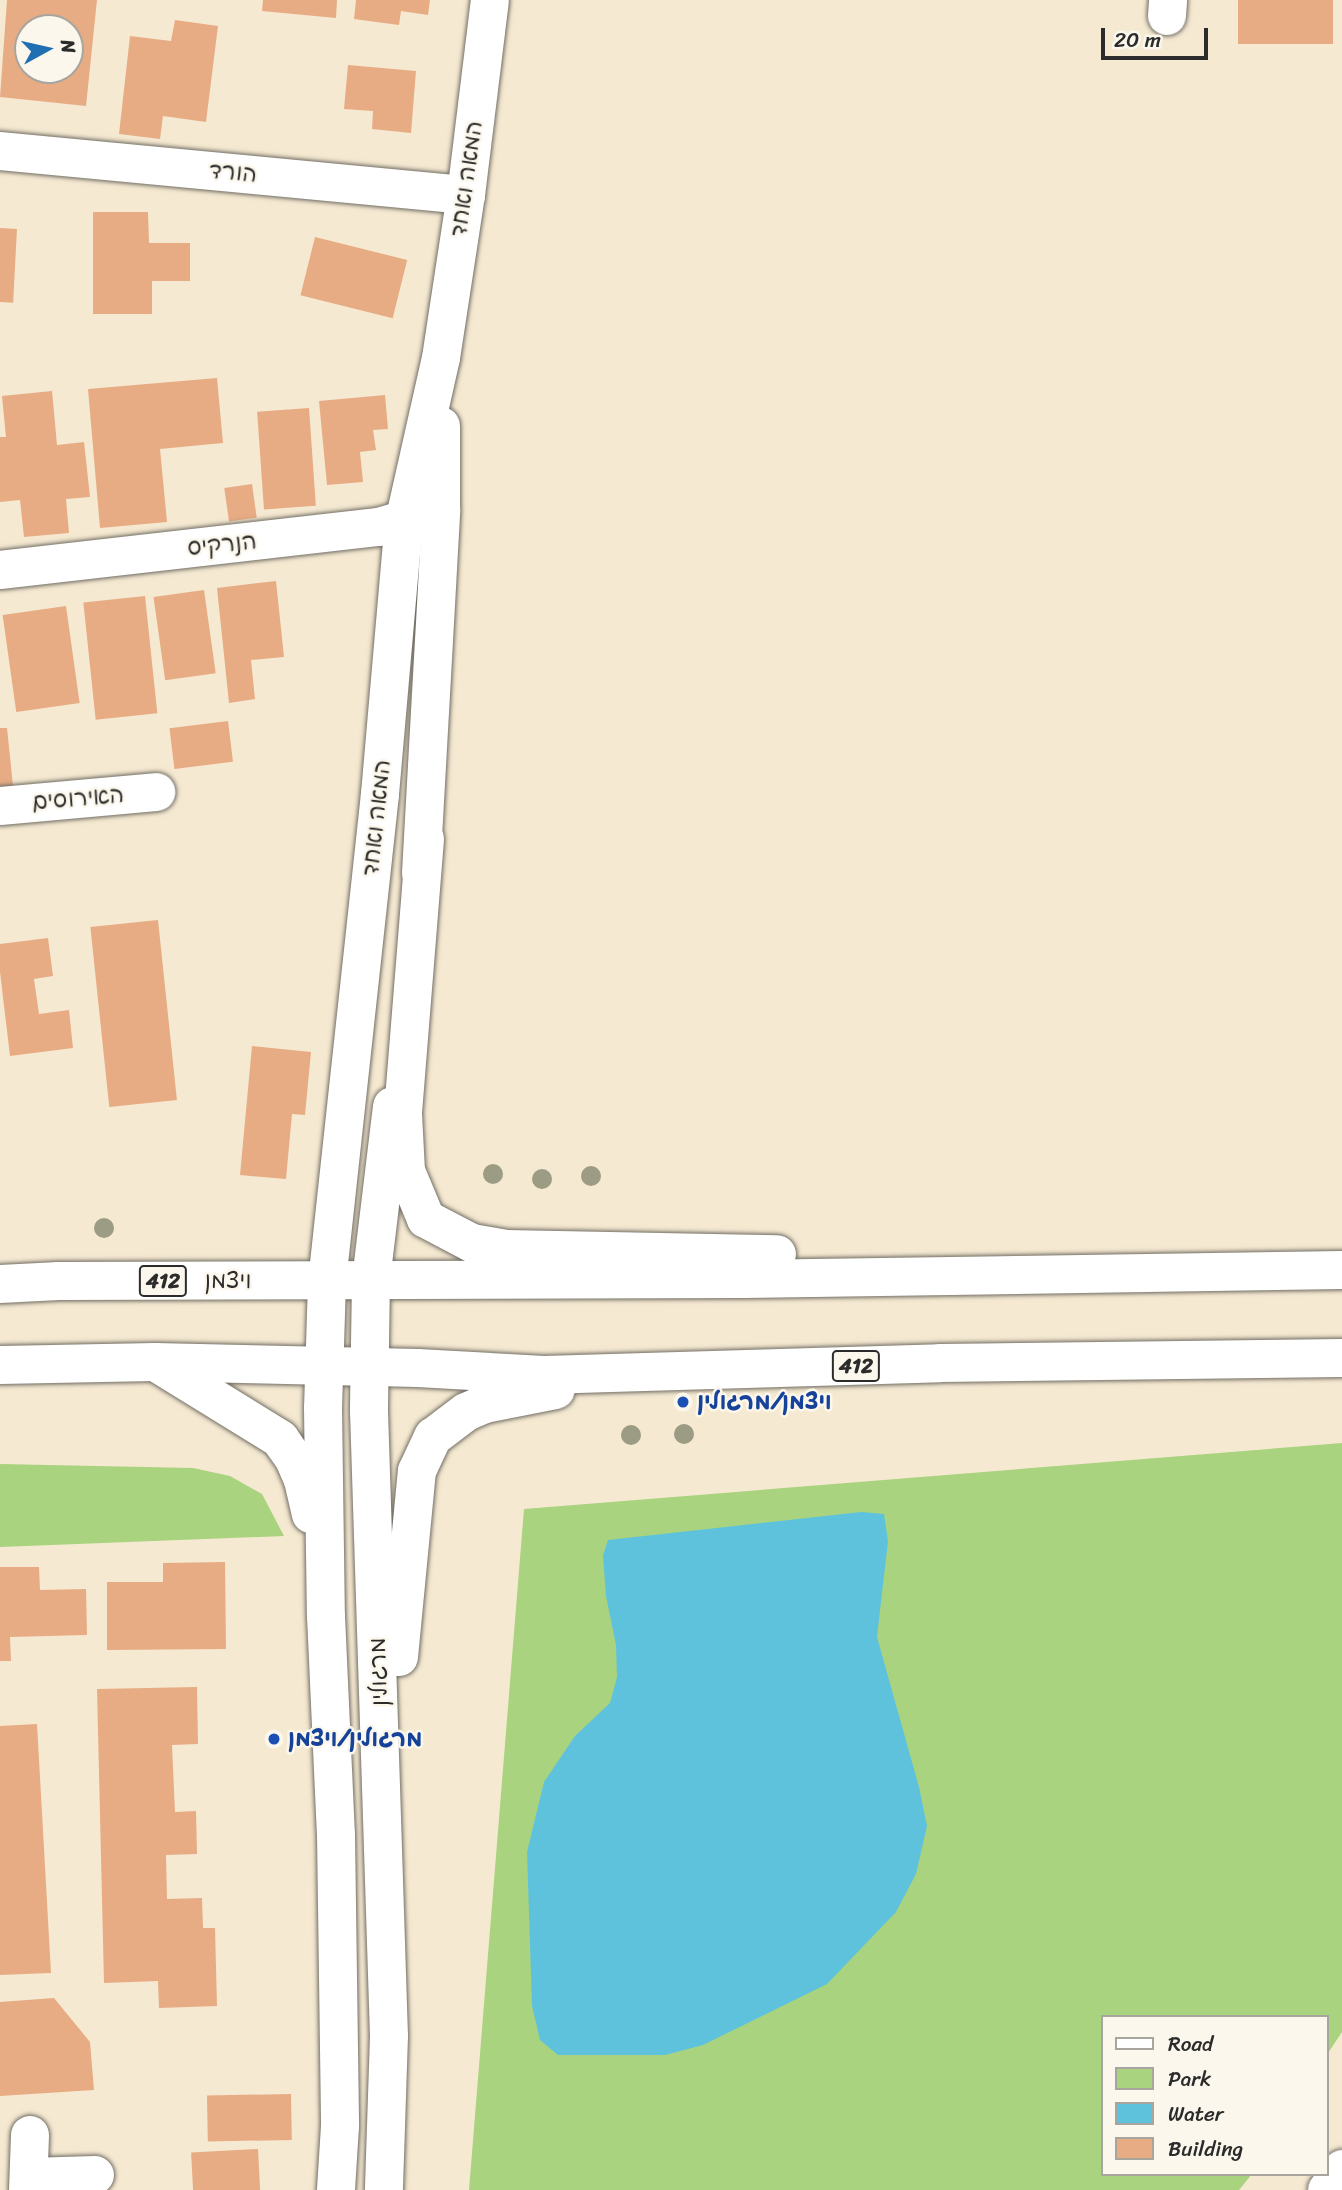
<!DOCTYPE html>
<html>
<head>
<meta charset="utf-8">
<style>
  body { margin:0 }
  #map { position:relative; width:1342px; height:2190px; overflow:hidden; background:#f5e9d1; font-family:Sriracha,"Playpen Sans Hebrew",sans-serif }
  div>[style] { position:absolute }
  .green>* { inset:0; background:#a9d37e }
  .water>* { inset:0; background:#5ec2dc }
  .building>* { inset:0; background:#e7ac84; transform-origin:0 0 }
  .roads { filter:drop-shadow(0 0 2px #726e65) drop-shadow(0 0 2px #726e65) }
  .minor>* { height:38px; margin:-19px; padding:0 19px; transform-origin:19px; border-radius:19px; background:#fff }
  .major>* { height:38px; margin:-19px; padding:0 19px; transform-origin:19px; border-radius:19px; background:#fff }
  .trees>* { width:20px; height:20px; margin:-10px; border-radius:50%; background:#9b9c83 }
  .dots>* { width:19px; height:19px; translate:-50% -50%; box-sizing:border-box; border:4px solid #fbf7ec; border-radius:50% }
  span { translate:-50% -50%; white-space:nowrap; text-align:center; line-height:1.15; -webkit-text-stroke:5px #fbf7ec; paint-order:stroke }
  .shield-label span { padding:2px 5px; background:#fbf7ec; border:2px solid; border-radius:5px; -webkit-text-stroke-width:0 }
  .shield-label { font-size:21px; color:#2b2b2b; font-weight:700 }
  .street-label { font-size:23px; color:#2b2b2b }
  .transit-label { font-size:23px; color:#164399; font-weight:700 }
  .left { translate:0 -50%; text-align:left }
  .legend { position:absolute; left:1101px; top:2015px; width:228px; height:161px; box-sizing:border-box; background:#fbf7ec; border:2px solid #a8a59f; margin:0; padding:9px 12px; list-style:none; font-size:21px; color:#2b2b2b }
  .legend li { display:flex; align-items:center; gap:14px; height:35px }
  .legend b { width:35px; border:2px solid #a8a59f }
  .north { position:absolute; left:14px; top:14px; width:70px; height:70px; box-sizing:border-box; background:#fbf7ec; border:2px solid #a8a59f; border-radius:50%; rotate:82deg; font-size:19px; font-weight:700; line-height:28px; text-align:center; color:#2b2b2b }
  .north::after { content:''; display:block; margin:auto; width:24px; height:32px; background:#1f6fb2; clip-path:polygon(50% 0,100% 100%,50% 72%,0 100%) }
  .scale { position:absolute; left:1101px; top:28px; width:107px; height:32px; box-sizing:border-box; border:4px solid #2b2b2b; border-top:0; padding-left:9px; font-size:21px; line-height:24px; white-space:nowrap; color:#2b2b2b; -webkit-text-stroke:5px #fbf7ec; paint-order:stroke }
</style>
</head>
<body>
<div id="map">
  <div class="green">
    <div style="clip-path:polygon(1342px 1443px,1342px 2032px,1326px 2056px,1326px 2017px,1102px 2017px,1102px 2174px,1252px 2174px,1239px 2190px,469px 2190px,524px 1509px)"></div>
    <div style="clip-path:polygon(0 1464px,193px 1468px,230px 1476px,262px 1494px,284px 1536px,0 1547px)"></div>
  </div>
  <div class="water">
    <div style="clip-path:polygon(861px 1512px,884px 1514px,888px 1541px,877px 1637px,919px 1787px,927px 1826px,916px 1874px,896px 1912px,827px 1984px,703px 2045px,665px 2055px,558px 2055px,540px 2040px,532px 2006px,527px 1852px,544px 1782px,575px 1736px,610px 1703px,617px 1677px,616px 1645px,606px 1596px,603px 1555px,608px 1540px)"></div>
  </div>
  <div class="building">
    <div style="clip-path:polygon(evenodd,7px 0,97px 0,86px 106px,0 97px,7px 0,28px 28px,70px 28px,70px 70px,28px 70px,28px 28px)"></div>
    <div style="clip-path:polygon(263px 0,337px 0,336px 18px,262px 11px)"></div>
    <div style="clip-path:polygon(356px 0,430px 0,428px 15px,401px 11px,399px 25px,354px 19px)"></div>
    <div style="left:1238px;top:0;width:95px;height:44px"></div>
    <div style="clip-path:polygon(175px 20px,218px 26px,206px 122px,163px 116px,160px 139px,119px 134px,130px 36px,171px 41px)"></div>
    <div style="clip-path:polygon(348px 65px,416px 71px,411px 133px,372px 129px,373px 111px,344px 109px)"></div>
    <div style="clip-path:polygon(93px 212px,148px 212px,149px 243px,190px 243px,190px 281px,152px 281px,152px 314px,93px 314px)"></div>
    <div style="left:0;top:228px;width:17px;height:74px;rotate:3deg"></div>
    <div style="left:315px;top:237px;width:95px;height:60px;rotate:14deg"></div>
    <div style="clip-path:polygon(217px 378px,223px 443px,160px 449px,167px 522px,100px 528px,88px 389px)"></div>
    <div style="clip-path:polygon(52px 391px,57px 445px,84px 442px,90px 497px,66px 499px,69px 533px,24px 537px,20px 500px,0 502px,0 437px,6px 437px,2px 396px)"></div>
    <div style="clip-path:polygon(385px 395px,388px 429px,373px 430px,376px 450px,360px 452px,363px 482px,327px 485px,319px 401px)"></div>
    <div style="left:309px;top:408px;width:98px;height:52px;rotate:86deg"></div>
    <div style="left:252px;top:484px;width:34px;height:28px;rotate:82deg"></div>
    <div style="clip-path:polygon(276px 581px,284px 657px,251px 660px,255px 699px,229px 703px,217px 588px)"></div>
    <div style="left:204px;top:590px;width:84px;height:51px;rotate:82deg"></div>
    <div style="left:145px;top:596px;width:118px;height:62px;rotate:84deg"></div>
    <div style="left:66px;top:606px;width:98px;height:64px;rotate:82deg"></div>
    <div style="left:228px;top:721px;width:41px;height:59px;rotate:83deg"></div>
    <div style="clip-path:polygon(0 728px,7px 728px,13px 786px,0 787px)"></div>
    <div style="left:158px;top:920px;width:181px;height:68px;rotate:84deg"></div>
    <div style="clip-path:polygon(48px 938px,53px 976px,34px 979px,39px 1014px,69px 1010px,73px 1048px,10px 1056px,0 972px,0 944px)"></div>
    <div style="clip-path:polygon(252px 1046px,311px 1052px,305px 1115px,292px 1114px,286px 1179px,240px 1175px)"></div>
    <div style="clip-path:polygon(225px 1562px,226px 1649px,107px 1650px,107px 1582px,163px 1582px,163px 1563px)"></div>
    <div style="clip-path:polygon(0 1567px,39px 1567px,40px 1590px,86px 1589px,87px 1635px,10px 1637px,11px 1661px,0 1661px)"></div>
    <div style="clip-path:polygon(197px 1687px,198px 1744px,172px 1745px,175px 1812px,196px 1811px,197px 1854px,166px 1855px,167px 1899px,202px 1898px,203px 1928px,215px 1928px,217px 2006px,159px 2008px,158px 1981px,104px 1983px,97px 1689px)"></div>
    <div style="clip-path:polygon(37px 1724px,51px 1973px,0 1975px,0 1726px)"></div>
    <div style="clip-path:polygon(54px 1998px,90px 2042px,94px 2090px,0 2096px,0 2002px)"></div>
    <div style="left:291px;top:2094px;width:46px;height:84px;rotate:89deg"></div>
    <div style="left:258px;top:2149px;width:41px;height:67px;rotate:87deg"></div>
  </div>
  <div class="roads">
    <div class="minor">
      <div style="left:1167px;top:16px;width:16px;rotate:-86deg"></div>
      <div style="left:0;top:151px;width:468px;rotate:5.4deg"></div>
      <div style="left:0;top:570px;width:381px;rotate:-6.5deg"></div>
      <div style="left:379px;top:527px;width:49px;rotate:-16.6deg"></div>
      <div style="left:0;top:806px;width:157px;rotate:-5.1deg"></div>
      <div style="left:421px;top:873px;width:364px;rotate:-86.8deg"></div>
      <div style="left:441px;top:510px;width:84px;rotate:-90deg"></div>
      <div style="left:371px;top:1280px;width:175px;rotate:-83.1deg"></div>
      <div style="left:327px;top:1282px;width:491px;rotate:-83.8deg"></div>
      <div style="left:380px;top:794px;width:273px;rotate:-85deg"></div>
      <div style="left:404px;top:522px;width:168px;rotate:-77.3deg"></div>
      <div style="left:441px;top:358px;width:165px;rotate:-81.3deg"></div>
      <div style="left:466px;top:195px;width:196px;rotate:-83deg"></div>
      <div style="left:29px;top:2177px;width:66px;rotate:-1.7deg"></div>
      <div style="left:28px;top:2190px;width:55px;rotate:-87.9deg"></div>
      <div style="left:1327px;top:2190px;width:26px;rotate:-54deg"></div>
    </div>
    <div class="major">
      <div style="left:425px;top:839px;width:276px;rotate:94.6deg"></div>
      <div style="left:403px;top:1114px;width:57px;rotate:87deg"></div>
      <div style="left:406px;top:1171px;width:52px;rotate:67.4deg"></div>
      <div style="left:426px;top:1219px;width:52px;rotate:27.6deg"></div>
      <div style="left:472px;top:1243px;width:35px;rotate:10deg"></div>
      <div style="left:506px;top:1249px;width:271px;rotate:1.1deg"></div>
      <div style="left:371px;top:1280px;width:131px;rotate:90.9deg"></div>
      <div style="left:369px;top:1411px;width:625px;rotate:88.17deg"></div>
      <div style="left:389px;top:2036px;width:154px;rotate:91.9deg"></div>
      <div style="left:327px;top:1282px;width:126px;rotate:91.8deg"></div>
      <div style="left:323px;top:1408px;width:208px;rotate:89.2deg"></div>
      <div style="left:326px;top:1616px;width:218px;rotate:87.4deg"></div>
      <div style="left:336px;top:1834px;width:292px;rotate:89.2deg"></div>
      <div style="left:340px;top:2126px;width:64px;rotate:93.6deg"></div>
      <div style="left:0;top:1284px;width:59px;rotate:-2.9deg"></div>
      <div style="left:59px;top:1281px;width:685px;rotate:-0.17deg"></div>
      <div style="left:744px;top:1279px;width:598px;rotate:-0.86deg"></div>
      <div style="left:157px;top:1363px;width:145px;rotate:31.7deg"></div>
      <div style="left:280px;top:1439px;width:24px;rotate:55deg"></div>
      <div style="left:294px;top:1459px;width:23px;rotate:67deg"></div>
      <div style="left:303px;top:1480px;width:35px;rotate:77deg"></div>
      <div style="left:0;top:1365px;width:155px;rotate:-1.1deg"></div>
      <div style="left:155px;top:1362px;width:263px;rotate:1.3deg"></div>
      <div style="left:418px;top:1368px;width:126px;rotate:3.2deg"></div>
      <div style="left:544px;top:1375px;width:396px;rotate:-1.7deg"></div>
      <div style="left:940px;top:1363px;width:402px;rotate:-0.7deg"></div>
      <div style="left:399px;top:1657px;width:187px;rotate:-84.5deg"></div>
      <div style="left:417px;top:1471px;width:38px;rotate:-65deg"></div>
      <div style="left:433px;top:1437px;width:41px;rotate:-37.1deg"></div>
      <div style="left:466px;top:1412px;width:21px;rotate:-23deg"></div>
      <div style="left:485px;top:1404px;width:72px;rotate:-11.2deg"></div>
    </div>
  </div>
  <div class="trees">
    <div style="left:493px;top:1174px"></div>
    <div style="left:591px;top:1176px"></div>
    <div style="left:542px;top:1179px"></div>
    <div style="left:104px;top:1228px"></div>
    <div style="left:684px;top:1434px"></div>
    <div style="left:631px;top:1435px"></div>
  </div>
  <div class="dots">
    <div style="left:683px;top:1402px;background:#1a4fb4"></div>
    <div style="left:274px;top:1739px;background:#1a4fb4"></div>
  </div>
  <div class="shield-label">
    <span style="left:163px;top:1281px">412</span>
    <span style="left:856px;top:1366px">412</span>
  </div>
  <div class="street-label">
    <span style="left:233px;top:173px;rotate:5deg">הורד</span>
    <span style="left:467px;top:179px;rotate:-82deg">המאה ואחד</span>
    <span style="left:222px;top:545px;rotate:-6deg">הנרקיס</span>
    <span style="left:78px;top:799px;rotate:-5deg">האירוסים</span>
    <span style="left:377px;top:818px;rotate:-84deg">המאה ואחד</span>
    <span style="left:228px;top:1281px">ויצמן</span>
    <span style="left:379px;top:1672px;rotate:-92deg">מרגולין</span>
  </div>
  <div class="transit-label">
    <span class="left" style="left:697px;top:1402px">ויצמן/מרגולין</span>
    <span class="left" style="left:288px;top:1739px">מרגולין/ויצמן</span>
  </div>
  <ul class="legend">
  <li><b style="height:9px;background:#fff"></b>Road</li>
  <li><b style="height:19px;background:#a9d37e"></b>Park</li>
  <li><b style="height:19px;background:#5ec2dc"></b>Water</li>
  <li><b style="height:19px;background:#e7ac84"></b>Building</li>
  </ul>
  <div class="north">N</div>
  <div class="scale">20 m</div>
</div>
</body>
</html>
